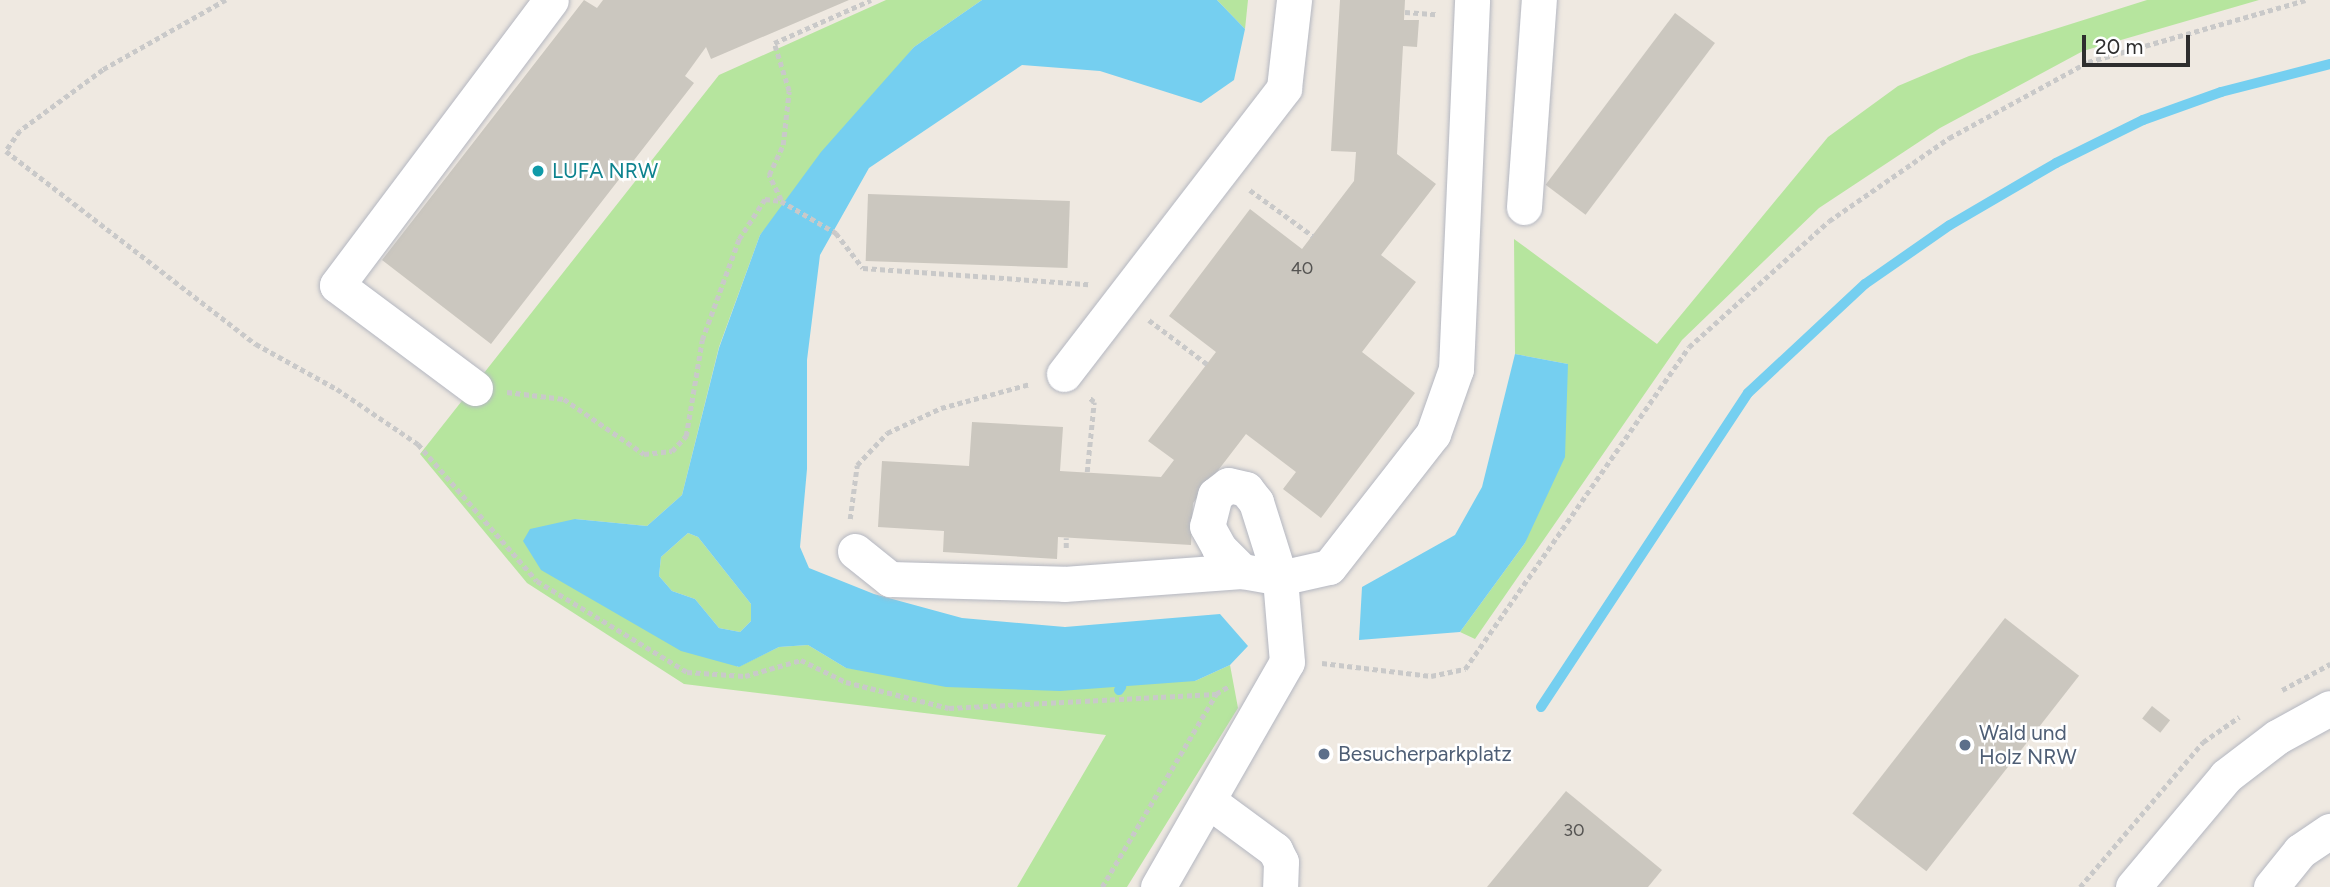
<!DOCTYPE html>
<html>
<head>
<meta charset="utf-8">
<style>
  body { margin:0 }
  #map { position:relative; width:2330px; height:887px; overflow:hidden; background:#efe9e1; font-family:Figtree,sans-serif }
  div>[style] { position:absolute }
  .green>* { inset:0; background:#b6e59e }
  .water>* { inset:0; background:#75cff0 }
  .stream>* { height:10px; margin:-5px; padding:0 5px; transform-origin:5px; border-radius:5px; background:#75cff0 }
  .building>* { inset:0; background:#cbc7bf; transform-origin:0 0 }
  .path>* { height:4.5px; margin-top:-2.25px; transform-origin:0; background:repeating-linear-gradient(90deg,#c9c9c9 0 5px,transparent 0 8.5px) }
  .roads { filter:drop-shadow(0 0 2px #b4b7c1) drop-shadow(0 0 2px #b4b7c1) }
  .minor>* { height:35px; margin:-17.5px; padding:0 17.5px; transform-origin:17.5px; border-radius:17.5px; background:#fff }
  .dots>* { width:19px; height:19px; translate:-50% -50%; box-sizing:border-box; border:4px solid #fff; border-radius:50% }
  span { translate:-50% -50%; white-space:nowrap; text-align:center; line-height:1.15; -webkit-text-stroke:5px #fff; paint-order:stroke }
  .number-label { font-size:18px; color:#555452 }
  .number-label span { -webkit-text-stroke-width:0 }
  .culture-label { font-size:21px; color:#0d838f }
  .left { translate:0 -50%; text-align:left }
  .service-label { font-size:21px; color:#4e5e75 }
  .scale { position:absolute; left:2082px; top:35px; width:108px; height:32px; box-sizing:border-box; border:4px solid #2e2e2e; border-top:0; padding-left:9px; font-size:21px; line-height:24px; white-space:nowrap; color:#2e2e2e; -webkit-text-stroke:5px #fff; paint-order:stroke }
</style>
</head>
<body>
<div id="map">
  <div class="green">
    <div style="clip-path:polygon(886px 0,982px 0,914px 47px,760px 235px,719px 347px,682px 495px,647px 526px,575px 519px,738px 667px,779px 647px,808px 645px,846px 668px,1195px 681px,1230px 665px,1238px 708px,1127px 887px,1017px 887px,1106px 735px,684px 684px,527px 583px,420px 454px,719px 75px)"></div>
    <div style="clip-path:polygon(1217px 0,1248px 0,1245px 29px)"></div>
    <div style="clip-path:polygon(2147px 0,2259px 0,2083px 51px,1940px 128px,1819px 208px,1682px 340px,1475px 639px,1460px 632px,1525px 543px,1568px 364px,1515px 354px,1514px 239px,1657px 344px,1828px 137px,1898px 86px,1969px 56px)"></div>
    <div style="clip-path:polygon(688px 533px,698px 537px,751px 604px,751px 621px,740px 632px,719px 628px,695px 599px,672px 591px,659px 576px,661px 557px)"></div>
  </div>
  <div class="water">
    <div style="clip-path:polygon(evenodd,982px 0,1217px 0,1245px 29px,1234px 80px,1201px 103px,1100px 71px,1022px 65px,869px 168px,820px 255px,807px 360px,807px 469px,800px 547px,809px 568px,874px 594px,962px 618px,1065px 627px,1220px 614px,1248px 646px,1230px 665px,1195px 681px,1060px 691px,946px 687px,846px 668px,808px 645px,779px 647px,739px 667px,681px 651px,541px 570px,523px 541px,530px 529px,575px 519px,647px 526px,682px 495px,719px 348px,760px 235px,821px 152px,914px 47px,982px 0,688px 533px,698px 537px,751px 604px,751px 621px,740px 632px,719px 628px,695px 599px,672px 591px,659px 576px,661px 557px,688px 533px)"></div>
    <div style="clip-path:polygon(1515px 354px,1568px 364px,1565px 457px,1525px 543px,1460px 632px,1359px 640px,1362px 587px,1455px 535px,1482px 487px)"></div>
  </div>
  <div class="stream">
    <div style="left:1119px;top:690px;width:4px;rotate:-56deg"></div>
    <div style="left:1541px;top:707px;width:376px;rotate:-56.6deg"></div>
    <div style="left:1748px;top:393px;width:160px;rotate:-43deg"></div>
    <div style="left:1865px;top:284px;width:103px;rotate:-34.8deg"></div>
    <div style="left:1950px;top:225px;width:123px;rotate:-30.3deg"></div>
    <div style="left:2056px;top:163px;width:97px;rotate:-26.3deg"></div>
    <div style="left:2143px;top:120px;width:83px;rotate:-19.7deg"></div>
    <div style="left:2221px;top:92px;width:113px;rotate:-14.4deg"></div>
  </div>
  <div class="building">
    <div style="clip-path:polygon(584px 0,597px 8px,603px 0,849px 0,711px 59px,706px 47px,685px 76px,694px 83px,491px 344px,382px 260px)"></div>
    <div style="clip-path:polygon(1340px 0,1405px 0,1404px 20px,1419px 20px,1417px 47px,1403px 46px,1397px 154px,1436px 184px,1381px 255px,1416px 282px,1362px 352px,1415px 393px,1321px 518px,1283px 489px,1296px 472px,1246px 434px,1193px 503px,1191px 545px,1058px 537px,1057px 559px,943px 552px,944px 531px,878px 527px,882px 461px,969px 466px,972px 422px,1063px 427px,1060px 471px,1161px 477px,1174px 460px,1148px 441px,1216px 352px,1169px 316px,1250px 209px,1302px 249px,1354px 181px,1356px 152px,1331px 151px)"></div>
    <div style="left:1675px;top:13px;width:50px;height:215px;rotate:37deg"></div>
    <div style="left:868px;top:194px;width:202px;height:67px;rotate:2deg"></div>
    <div style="left:2005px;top:618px;width:94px;height:248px;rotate:38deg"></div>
    <div style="left:2152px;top:706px;width:23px;height:16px;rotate:38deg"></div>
    <div style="clip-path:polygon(1566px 791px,1662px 870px,1648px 887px,1487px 887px)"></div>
  </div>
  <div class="path">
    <div style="left:226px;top:0;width:142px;rotate:150.4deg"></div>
    <div style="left:103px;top:70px;width:103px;rotate:143.7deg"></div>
    <div style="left:20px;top:131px;width:24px;rotate:125deg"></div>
    <div style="left:6px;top:151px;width:316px;rotate:37.7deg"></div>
    <div style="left:256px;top:344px;width:93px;rotate:29.1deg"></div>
    <div style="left:337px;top:389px;width:98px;rotate:34.2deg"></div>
    <div style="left:418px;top:444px;width:181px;rotate:49deg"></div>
    <div style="left:537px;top:581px;width:175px;rotate:31.2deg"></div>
    <div style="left:687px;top:672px;width:58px;rotate:3.9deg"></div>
    <div style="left:745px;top:676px;width:58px;rotate:-15.9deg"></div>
    <div style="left:801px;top:660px;width:50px;rotate:26.1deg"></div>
    <div style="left:846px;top:682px;width:106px;rotate:14.2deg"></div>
    <div style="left:949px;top:708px;width:267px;rotate:-3deg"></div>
    <div style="left:1405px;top:12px;width:31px;rotate:4deg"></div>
    <div style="left:1250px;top:190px;width:78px;rotate:36.1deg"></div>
    <div style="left:781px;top:200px;width:28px;rotate:-116deg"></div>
    <div style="left:769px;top:175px;width:33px;rotate:-65deg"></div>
    <div style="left:783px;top:145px;width:54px;rotate:-83.7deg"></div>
    <div style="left:789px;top:91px;width:50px;rotate:-107.4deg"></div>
    <div style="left:774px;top:43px;width:106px;rotate:-23.9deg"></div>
    <div style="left:1149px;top:320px;width:73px;rotate:37.2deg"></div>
    <div style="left:507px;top:392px;width:57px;rotate:7deg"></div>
    <div style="left:564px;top:399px;width:97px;rotate:34.5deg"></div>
    <div style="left:644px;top:454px;width:28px;rotate:-6deg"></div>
    <div style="left:672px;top:451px;width:21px;rotate:-47deg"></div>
    <div style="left:686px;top:436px;width:97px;rotate:-80.5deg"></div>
    <div style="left:702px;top:340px;width:108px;rotate:-69.9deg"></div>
    <div style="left:739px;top:239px;width:48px;rotate:-57deg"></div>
    <div style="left:765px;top:199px;width:16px;rotate:7deg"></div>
    <div style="left:781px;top:201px;width:64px;rotate:30.2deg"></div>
    <div style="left:836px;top:233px;width:44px;rotate:52.4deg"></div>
    <div style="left:863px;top:268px;width:226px;rotate:4.1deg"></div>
    <div style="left:1087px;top:472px;width:70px;rotate:-84.3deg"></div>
    <div style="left:1094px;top:402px;width:8px;rotate:-140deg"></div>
    <div style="left:850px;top:519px;width:54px;rotate:-82.6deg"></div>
    <div style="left:857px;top:465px;width:44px;rotate:-46.8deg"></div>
    <div style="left:887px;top:433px;width:60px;rotate:-24.8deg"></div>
    <div style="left:941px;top:408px;width:92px;rotate:-15.1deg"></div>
    <div style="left:1066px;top:548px;width:10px;rotate:-90deg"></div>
    <div style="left:1322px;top:663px;width:110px;rotate:6.8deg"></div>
    <div style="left:1431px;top:676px;width:35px;rotate:-12deg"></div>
    <div style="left:1465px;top:669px;width:392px;rotate:-55.2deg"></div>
    <div style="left:1689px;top:347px;width:188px;rotate:-42deg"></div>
    <div style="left:1829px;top:221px;width:146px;rotate:-34.7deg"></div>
    <div style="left:1949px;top:138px;width:158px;rotate:-28.7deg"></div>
    <div style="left:2088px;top:62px;width:226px;rotate:-15.9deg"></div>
    <div style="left:2282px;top:690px;width:55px;rotate:-28.4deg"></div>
    <div style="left:1102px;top:887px;width:224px;rotate:-59.4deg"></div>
    <div style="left:1216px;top:694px;width:17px;rotate:-31deg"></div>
    <div style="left:2080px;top:887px;width:190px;rotate:-49.7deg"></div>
    <div style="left:2203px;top:742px;width:44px;rotate:-34.8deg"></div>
  </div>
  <div class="roads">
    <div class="minor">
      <div style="left:1524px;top:207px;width:208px;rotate:-85.9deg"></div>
      <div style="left:1064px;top:374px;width:361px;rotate:-52.4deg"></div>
      <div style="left:1284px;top:88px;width:89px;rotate:-83.5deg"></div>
      <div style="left:475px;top:388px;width:172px;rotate:-143.3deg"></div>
      <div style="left:337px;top:285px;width:356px;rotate:-53.1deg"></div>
      <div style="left:855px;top:551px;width:45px;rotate:38.7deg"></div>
      <div style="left:890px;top:579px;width:174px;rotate:1.6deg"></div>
      <div style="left:1064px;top:584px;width:178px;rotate:-4.2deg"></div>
      <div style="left:1242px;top:571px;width:39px;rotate:10deg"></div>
      <div style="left:1280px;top:578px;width:80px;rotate:-107.5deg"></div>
      <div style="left:1256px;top:502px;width:16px;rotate:-128deg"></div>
      <div style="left:1246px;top:489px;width:18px;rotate:-167deg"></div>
      <div style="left:1228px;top:485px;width:16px;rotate:142deg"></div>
      <div style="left:1215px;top:495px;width:32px;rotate:104deg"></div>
      <div style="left:1207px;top:526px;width:25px;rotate:61deg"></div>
      <div style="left:1219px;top:548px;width:33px;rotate:45deg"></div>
      <div style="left:1210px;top:802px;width:81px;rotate:36.4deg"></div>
      <div style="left:1275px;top:850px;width:13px;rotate:63deg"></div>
      <div style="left:1281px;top:862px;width:25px;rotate:92deg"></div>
      <div style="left:1158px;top:887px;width:259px;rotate:-60.2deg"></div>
      <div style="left:1287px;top:662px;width:84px;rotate:-94.8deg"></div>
      <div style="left:1280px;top:578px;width:50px;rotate:-12.7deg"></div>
      <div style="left:1329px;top:567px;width:169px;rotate:-52deg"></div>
      <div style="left:1433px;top:434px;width:69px;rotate:-70.5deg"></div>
      <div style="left:1456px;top:369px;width:369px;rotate:-87.5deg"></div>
      <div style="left:2133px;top:887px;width:145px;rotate:-50deg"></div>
      <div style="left:2226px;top:776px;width:64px;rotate:-37.4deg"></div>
      <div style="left:2277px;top:737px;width:60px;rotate:-28.7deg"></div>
      <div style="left:2271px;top:887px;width:46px;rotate:-51.1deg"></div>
      <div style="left:2300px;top:851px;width:36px;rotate:-34deg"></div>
    </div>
  </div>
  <div class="dots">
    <div style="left:538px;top:171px;background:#0f9aa8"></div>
    <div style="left:1965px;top:745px;background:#5c6f8a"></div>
    <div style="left:1324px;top:754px;background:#5c6f8a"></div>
  </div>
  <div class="number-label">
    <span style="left:1302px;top:268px">40</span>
    <span style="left:1574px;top:830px">30</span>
  </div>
  <div class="culture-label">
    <span class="left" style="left:552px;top:171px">LUFA NRW</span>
  </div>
  <div class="service-label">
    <span class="left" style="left:1979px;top:745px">Wald und<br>Holz NRW</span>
    <span class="left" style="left:1338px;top:754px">Besucherparkplatz</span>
  </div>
  <div class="scale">20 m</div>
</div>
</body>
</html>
